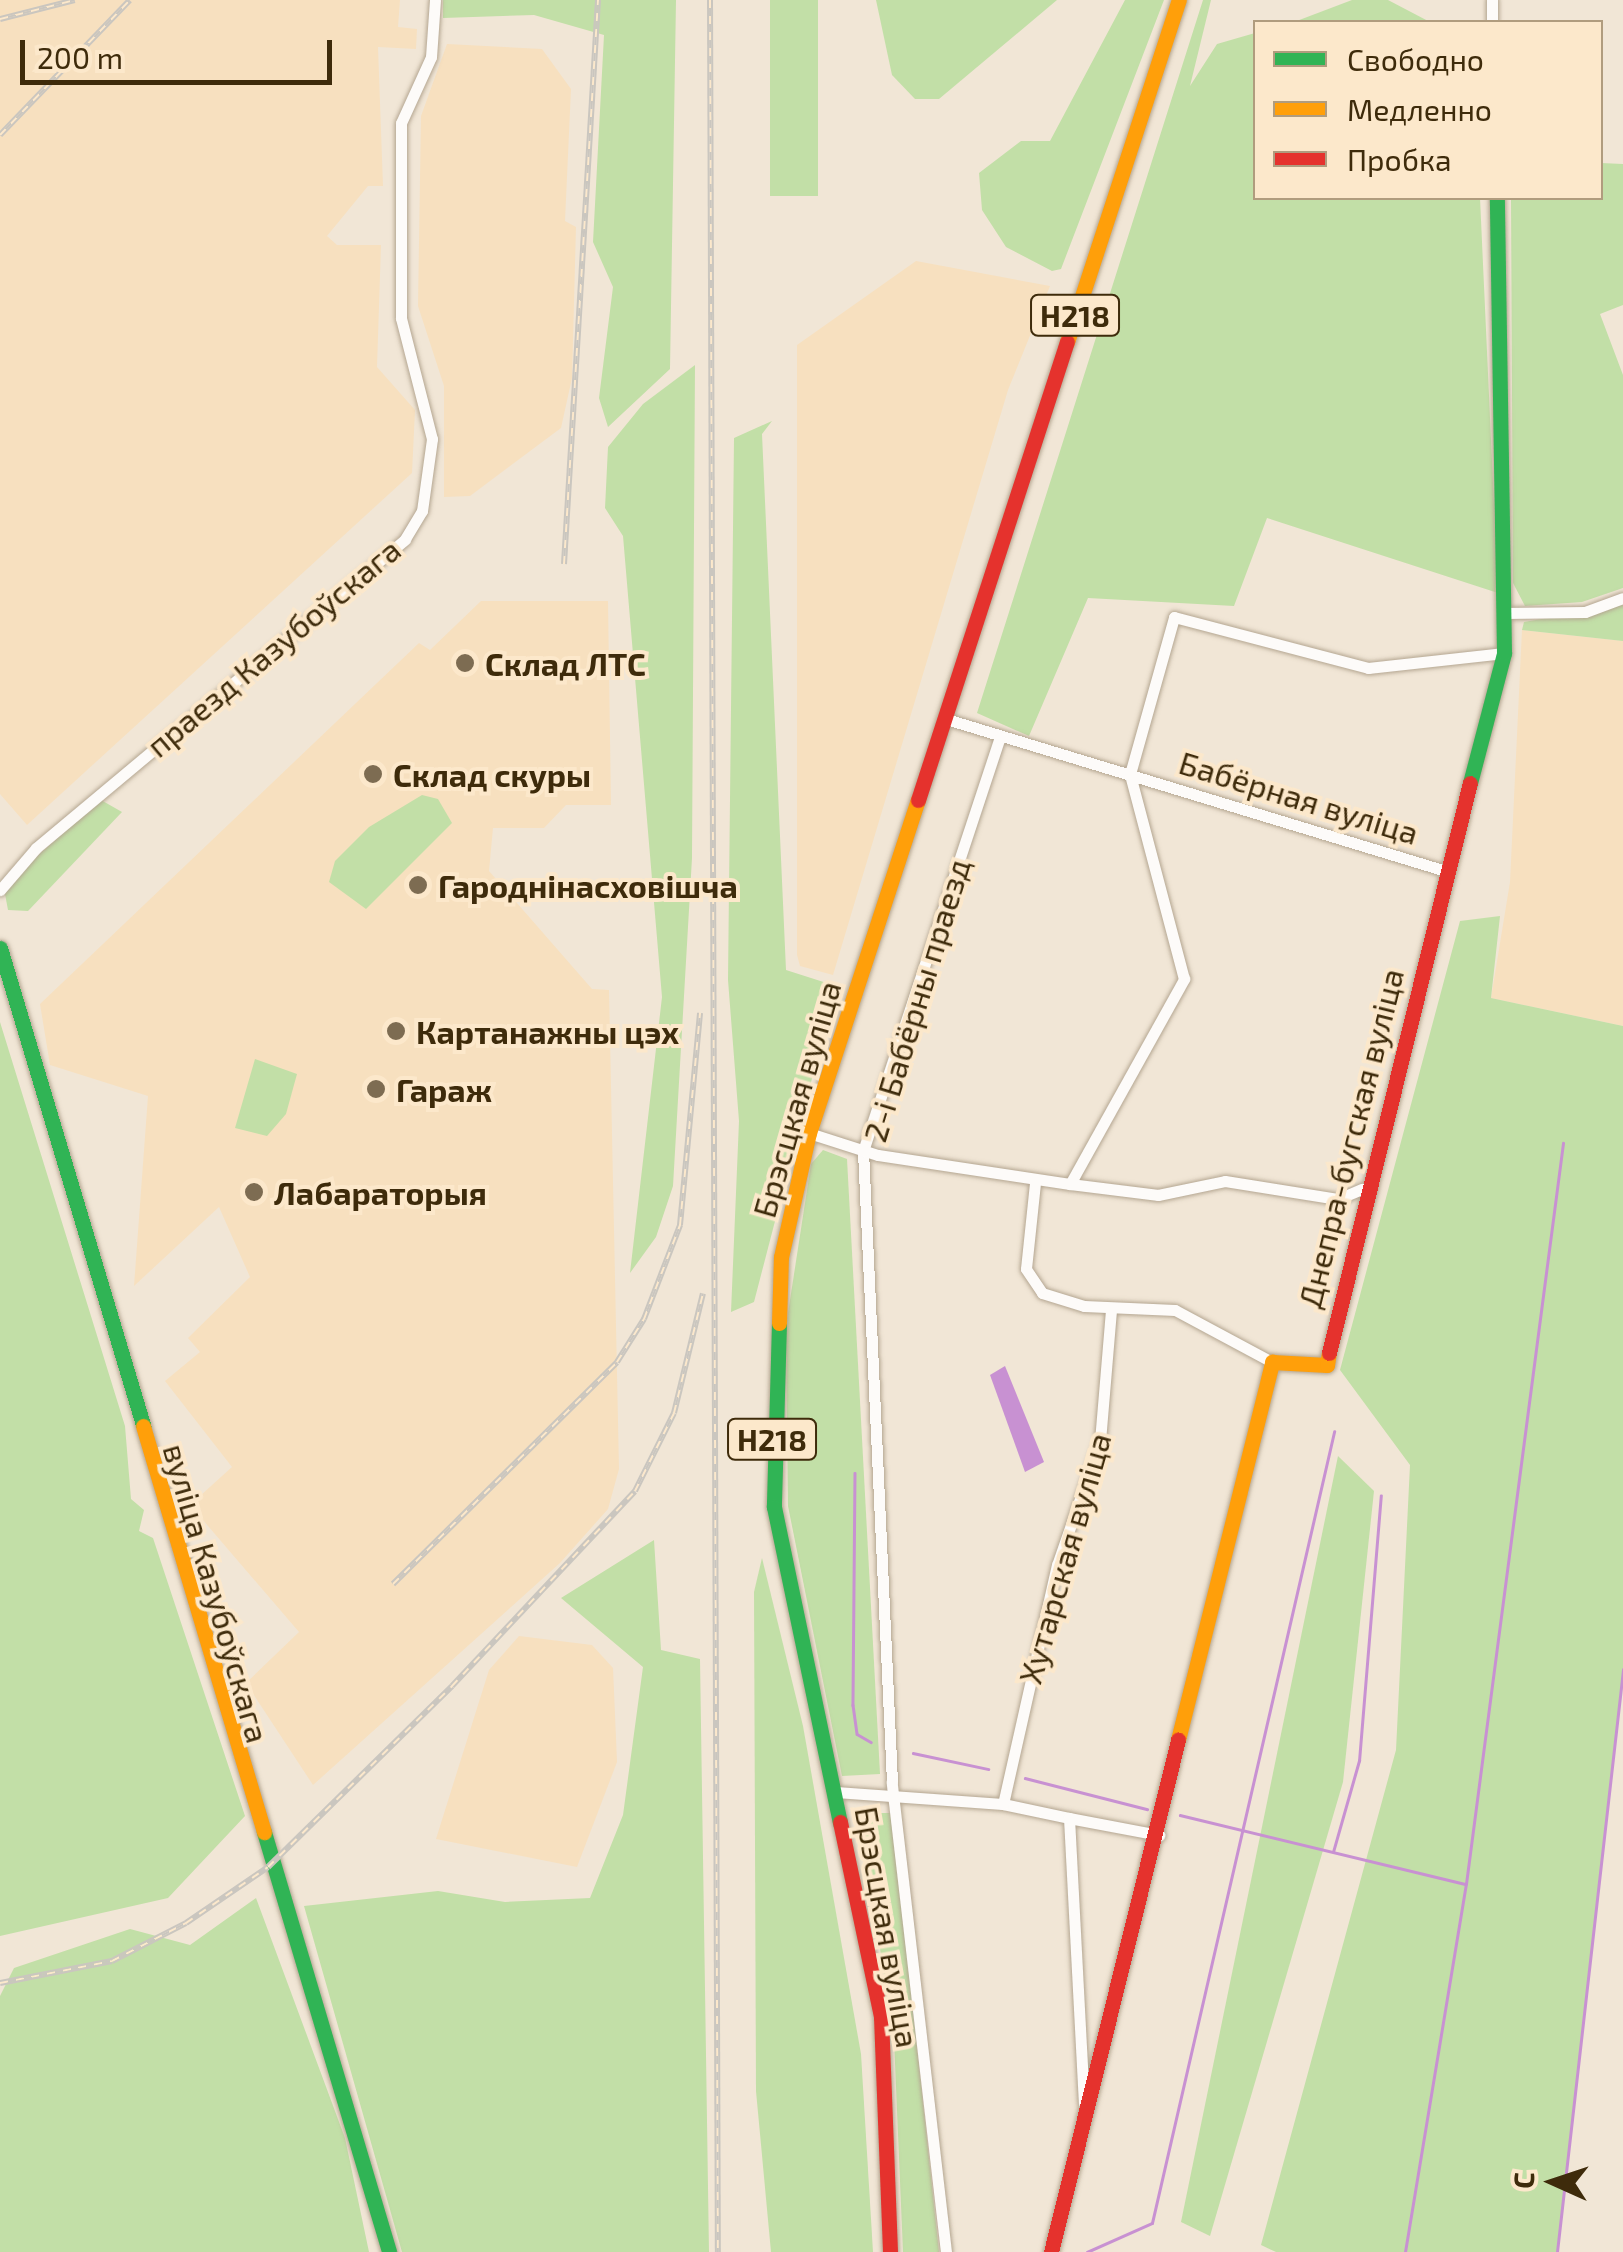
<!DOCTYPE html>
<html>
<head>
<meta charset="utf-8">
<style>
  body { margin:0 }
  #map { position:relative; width:1623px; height:2252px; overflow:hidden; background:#f1e6d6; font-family:"Exo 2",sans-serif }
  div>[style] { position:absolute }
  .built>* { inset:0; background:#f7e0bf }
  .green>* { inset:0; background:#c2dfa7; transform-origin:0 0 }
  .water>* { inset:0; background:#c891d2 }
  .stream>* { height:2.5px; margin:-1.25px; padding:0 1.25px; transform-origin:1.25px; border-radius:1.25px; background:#c891d2 }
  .roads { filter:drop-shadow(0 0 2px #b4a691) drop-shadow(0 0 2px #b4a691) }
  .street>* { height:11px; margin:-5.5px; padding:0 5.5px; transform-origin:5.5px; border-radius:5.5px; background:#fdfbf9 }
  .fast>* { height:15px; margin:-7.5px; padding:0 7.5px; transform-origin:7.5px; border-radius:7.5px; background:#30b455 }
  .slow>* { height:15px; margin:-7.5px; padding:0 7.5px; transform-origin:7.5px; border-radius:7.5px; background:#ff9f0a }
  .jam>* { height:15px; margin:-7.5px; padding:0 7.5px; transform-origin:7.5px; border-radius:7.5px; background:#e5322d }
  .rail>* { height:6px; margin-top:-3px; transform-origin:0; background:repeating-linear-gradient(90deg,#fce8cb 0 8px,#cac6bf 0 16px); box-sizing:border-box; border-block:2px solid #cac6bf }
  .dots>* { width:28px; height:28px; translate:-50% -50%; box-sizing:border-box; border:5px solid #fce8cb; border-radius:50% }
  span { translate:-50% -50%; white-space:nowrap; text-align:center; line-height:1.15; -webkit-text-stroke:8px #fce8cb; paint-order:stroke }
  .shield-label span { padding:2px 8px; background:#fce8cb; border:2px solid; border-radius:8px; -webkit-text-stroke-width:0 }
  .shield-label { font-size:30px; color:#3e2b0b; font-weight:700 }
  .street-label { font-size:32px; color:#3e2b0b }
  .poi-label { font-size:32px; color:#3e2b0b; font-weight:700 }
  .left { translate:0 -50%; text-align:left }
  .legend { position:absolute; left:1253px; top:20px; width:350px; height:180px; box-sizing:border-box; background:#fce8cb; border:2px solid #b09c7e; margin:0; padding:12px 18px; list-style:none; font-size:30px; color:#3e2b0b }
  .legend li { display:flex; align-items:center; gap:20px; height:50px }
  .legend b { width:50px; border:2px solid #b09c7e }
  .north { position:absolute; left:1503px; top:2132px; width:100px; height:100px; -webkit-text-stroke:8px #fce8cb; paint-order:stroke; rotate:273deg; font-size:28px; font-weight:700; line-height:40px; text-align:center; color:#3e2b0b }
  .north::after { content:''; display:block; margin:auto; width:35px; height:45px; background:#3e2b0b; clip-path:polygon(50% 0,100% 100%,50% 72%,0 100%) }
  .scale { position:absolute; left:20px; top:40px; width:312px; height:45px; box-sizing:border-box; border:5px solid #3e2b0b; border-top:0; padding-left:12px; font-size:30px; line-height:35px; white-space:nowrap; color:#3e2b0b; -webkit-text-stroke:8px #fce8cb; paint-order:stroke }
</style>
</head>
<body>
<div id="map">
  <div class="built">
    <div style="clip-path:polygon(0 0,400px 0,398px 27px,417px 29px,416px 49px,378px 47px,383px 186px,368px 186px,327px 236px,337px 245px,381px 245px,377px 367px,415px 410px,412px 473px,27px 825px,0 794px)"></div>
    <div style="clip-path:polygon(447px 44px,542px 49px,571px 89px,565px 221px,576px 227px,572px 378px,561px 428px,470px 496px,444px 497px,444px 386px,418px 306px,421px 116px)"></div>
    <div style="clip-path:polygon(916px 261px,1050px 286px,1008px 390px,833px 975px,800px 966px,797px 955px,797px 345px)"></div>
    <div style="clip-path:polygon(481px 601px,608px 601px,611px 805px,566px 805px,544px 828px,493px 828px,489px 871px,592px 989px,609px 990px,619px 1469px,608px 1509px,560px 1563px,313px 1785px,246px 1683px,299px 1632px,190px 1505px,232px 1467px,165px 1381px,200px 1352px,188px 1338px,250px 1277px,219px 1207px,134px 1286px,148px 1096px,50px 1065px,40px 1004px,419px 643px,430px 650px)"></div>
    <div style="clip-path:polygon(1522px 630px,1623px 641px,1623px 1026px,1491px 998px,1510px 882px)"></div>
    <div style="clip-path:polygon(519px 1636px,592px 1645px,613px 1668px,617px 1762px,577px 1867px,436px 1839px,489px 1670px)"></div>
  </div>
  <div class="green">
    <div style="clip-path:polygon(443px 0,676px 0,670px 369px,608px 427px,599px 398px,613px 287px,593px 242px,604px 35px,534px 15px,443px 18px)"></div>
    <div style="left:770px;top:0;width:48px;height:196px"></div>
    <div style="clip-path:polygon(876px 0,1057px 0,939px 99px,915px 99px,892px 75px)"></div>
    <div style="clip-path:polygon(1125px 0,1164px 0,1061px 269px,1052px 271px,1006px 247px,982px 210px,979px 173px,1021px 141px,1050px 141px)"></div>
    <div style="clip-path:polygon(1203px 0,1211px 0,1190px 86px,1217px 44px,1255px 33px,1256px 198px,1480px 198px,1498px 593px,1267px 518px,1234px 606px,1088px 598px,1029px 736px,977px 713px)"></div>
    <div style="clip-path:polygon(1352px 0,1388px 0,1430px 22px,1294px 22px)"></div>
    <div style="clip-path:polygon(1601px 163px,1623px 164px,1623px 305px,1600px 314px,1623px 375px,1623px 588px,1582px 602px,1525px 606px,1513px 583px,1511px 198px,1600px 198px)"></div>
    <div style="clip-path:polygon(695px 365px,692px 858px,673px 1186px,656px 1237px,630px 1273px,662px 997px,623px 536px,605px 508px,608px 447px,643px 404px)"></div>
    <div style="clip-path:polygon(772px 421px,762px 434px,786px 970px,836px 986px,754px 1302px,731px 1312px,739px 1121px,728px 980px,734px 438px)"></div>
    <div style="clip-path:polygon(1623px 605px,1623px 641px,1522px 630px,1524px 622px)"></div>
    <div style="clip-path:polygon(422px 795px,438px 799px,452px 823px,366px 909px,329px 882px,335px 861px,369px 827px)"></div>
    <div style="clip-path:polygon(101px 800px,122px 812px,28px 911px,8px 910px,5px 894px,20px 871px)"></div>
    <div style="clip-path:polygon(1500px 916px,1491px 998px,1623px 1026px,1623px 1670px,1557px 2252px,1276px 2252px,1261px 2245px,1396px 1750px,1410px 1465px,1340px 1370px,1460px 921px)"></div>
    <div style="clip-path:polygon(0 1022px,125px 1426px,131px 1499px,144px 1510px,139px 1531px,153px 1538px,245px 1816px,168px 1898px,0 1936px)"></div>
    <div style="clip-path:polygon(255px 1059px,297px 1074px,286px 1114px,267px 1136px,235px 1128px)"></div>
    <div style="clip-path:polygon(823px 1150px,847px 1159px,880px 1774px,842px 1776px,788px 1506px,786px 1326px,811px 1164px)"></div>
    <div style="clip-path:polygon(1338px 1456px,1374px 1491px,1343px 1782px,1210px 2236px,1181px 2222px)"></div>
    <div style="clip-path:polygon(654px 1540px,661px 1650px,700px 1659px,709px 2252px,402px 2252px,304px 1906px,438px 1891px,505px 1902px,590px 1898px,623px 1815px,643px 1667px,561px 1598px)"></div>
    <div style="clip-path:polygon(762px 1558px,803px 1726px,861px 2054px,873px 2252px,771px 2252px,756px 2091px,754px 1592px)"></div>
    <div style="clip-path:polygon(859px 1813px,892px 1813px,939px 2252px,903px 2252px,894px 2039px)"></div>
    <div style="clip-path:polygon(256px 1898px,345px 2138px,369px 2252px,0 2252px,0 1996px,14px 1968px,130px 1929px,190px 1945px)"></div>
  </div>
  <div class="water">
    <div style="clip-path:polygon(1005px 1366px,1044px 1462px,1025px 1472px,990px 1375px)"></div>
  </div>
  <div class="stream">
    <div style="left:855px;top:1473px;width:232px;rotate:90.5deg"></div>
    <div style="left:853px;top:1705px;width:29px;rotate:82deg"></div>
    <div style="left:857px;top:1734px;width:16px;rotate:30deg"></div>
    <div style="left:913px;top:1753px;width:77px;rotate:12deg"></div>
    <div style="left:1025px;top:1778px;width:126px;rotate:14.3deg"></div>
    <div style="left:1180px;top:1815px;width:293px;rotate:13.6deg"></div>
    <div style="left:1333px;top:1852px;width:95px;rotate:-74.1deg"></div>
    <div style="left:1359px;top:1761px;width:266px;rotate:-85.3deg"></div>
    <div style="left:1087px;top:2252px;width:71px;rotate:-24deg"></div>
    <div style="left:1152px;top:2223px;width:812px;rotate:-77.04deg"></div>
    <div style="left:1405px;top:2252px;width:373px;rotate:-80.6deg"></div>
    <div style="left:1466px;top:1884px;width:747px;rotate:-82.54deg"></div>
    <div style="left:1557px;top:2252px;width:586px;rotate:-83.53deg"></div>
  </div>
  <div class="roads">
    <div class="street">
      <div style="left:1492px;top:0;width:22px;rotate:90deg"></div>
      <div style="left:1504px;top:613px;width:81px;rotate:-0.7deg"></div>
      <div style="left:1585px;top:612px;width:40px;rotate:-20.2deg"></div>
      <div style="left:943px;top:718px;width:526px;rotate:16.92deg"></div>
      <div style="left:0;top:890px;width:55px;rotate:-49.4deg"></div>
      <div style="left:36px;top:848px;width:481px;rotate:-39.9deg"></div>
      <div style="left:405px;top:539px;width:33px;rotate:-59deg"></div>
      <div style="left:422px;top:511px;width:73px;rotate:-82.1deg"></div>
      <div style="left:432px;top:439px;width:125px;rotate:-104.4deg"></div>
      <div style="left:401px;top:318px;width:195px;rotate:-90deg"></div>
      <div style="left:401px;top:123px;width:72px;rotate:-65.6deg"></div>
      <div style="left:431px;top:57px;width:57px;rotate:-86deg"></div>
      <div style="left:809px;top:1133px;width:72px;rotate:17.7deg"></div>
      <div style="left:878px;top:1155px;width:194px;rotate:8.6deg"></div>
      <div style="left:1070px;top:1184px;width:235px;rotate:-60.9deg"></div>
      <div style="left:1184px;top:979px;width:212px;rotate:-104.8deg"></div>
      <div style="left:1130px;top:774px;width:163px;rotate:-74.3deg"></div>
      <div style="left:1174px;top:617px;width:201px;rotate:14.7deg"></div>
      <div style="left:1368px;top:668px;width:137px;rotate:-6.3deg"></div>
      <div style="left:1035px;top:1183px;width:86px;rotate:96deg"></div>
      <div style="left:1026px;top:1269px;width:29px;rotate:56deg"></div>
      <div style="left:1042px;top:1293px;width:44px;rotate:17.2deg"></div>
      <div style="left:1084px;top:1306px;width:91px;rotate:2.5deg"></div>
      <div style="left:1175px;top:1310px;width:110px;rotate:28.2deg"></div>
      <div style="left:1070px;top:1184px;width:89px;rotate:7.1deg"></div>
      <div style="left:1158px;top:1195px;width:68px;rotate:-11.8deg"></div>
      <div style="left:1225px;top:1181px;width:114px;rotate:9.1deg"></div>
      <div style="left:1338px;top:1199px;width:26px;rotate:-23deg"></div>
      <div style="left:836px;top:1792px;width:167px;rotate:4.1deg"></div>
      <div style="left:1003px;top:1804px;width:67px;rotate:12deg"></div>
      <div style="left:1069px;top:1818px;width:285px;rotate:87deg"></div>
      <div style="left:1003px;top:1804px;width:245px;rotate:-77.3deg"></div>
      <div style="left:1057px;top:1565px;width:131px;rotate:-70.9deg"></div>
      <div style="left:1100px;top:1441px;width:131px;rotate:-85.2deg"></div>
      <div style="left:1069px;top:1818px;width:92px;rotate:10.7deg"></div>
      <div style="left:946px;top:2252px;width:473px;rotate:-96.6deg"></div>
      <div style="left:892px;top:1782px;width:632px;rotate:-92.63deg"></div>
      <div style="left:863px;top:1151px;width:436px;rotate:-71.7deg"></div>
    </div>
    <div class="fast">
      <div style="left:1470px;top:783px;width:134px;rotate:-75.3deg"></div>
      <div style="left:1504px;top:653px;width:455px;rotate:-90.9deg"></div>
      <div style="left:0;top:948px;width:499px;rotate:73.3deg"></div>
      <div style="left:779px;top:1323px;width:184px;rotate:91.6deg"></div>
      <div style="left:774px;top:1507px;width:322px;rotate:78.2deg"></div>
      <div style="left:264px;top:1832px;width:438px;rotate:73.4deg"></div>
    </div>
    <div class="slow">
      <div style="left:1067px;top:342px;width:360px;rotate:-71.9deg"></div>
      <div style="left:779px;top:1323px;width:66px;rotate:-88.3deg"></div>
      <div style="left:781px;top:1257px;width:127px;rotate:-77.3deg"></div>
      <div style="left:809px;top:1133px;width:350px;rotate:-71.9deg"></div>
      <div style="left:143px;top:1426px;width:424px;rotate:73.4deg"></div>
      <div style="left:1178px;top:1740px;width:390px;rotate:-76deg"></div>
      <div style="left:1272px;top:1362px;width:55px;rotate:3.1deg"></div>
      <div style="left:1327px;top:1365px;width:12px;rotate:-81deg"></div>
    </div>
    <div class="jam">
      <div style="left:918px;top:800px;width:482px;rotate:-72deg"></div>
      <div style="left:1329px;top:1353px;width:587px;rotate:-76.11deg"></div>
      <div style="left:840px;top:1822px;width:199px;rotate:78.1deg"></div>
      <div style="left:881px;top:2017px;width:235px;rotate:87.8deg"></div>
      <div style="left:1051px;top:2252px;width:528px;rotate:-76.07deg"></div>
    </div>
  </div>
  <div class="rail">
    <div style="left:710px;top:0;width:2252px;rotate:89.8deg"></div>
    <div style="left:0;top:19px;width:77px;rotate:-14.2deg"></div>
    <div style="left:0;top:135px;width:187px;rotate:-46.1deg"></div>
    <div style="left:564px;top:564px;width:565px;rotate:-86.55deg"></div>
    <div style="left:393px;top:1584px;width:315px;rotate:-44.7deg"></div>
    <div style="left:617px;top:1362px;width:51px;rotate:-57.9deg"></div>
    <div style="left:644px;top:1319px;width:101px;rotate:-69deg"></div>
    <div style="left:680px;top:1225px;width:213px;rotate:-84.6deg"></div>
    <div style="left:0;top:1983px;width:114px;rotate:-11.1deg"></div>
    <div style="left:112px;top:1961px;width:83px;rotate:-27.2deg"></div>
    <div style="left:186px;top:1923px;width:99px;rotate:-34.3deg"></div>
    <div style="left:268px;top:1867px;width:258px;rotate:-44.5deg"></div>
    <div style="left:452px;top:1686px;width:267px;rotate:-46.8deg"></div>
    <div style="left:635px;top:1491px;width:87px;rotate:-63.4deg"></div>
    <div style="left:674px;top:1413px;width:123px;rotate:-76.4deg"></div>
  </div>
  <div class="dots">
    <div style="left:465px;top:663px;background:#7d6c52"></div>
    <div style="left:373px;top:774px;background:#7d6c52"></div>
    <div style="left:418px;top:885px;background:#7d6c52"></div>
    <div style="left:396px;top:1031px;background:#7d6c52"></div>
    <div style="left:376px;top:1089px;background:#7d6c52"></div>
    <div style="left:254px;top:1192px;background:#7d6c52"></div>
  </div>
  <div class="shield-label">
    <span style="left:1075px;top:315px">Н218</span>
    <span style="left:772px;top:1439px">Н218</span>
  </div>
  <div class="street-label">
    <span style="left:273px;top:647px;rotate:-40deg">праезд Казубоўскага</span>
    <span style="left:1299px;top:797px;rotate:17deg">Бабёрная вуліца</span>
    <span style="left:916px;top:1000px;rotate:-73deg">2-і Бабёрны праезд</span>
    <span style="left:796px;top:1099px;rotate:-74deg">Брэсцкая вуліца</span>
    <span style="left:1350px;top:1138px;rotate:-76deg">Днепра-бугская вуліца</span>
    <span style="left:1064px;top:1558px;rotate:-74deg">Хутарская вуліца</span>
    <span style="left:217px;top:1593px;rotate:74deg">вуліца Казубоўскага</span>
    <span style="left:888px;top:1927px;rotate:80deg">Брэсцкая вуліца</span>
  </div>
  <div class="poi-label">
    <span class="left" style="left:485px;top:663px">Склад ЛТС</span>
    <span class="left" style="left:393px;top:774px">Склад скуры</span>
    <span class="left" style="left:438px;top:885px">Гароднінасховішча</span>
    <span class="left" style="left:416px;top:1031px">Картанажны цэх</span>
    <span class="left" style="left:396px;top:1089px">Гараж</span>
    <span class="left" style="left:274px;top:1192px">Лабараторыя</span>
  </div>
  <ul class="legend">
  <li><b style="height:12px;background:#30b455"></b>Свободно</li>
  <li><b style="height:12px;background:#ff9f0a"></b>Медленно</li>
  <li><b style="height:12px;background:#e5322d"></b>Пробка</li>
  </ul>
  <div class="north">С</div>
  <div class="scale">200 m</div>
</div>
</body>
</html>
